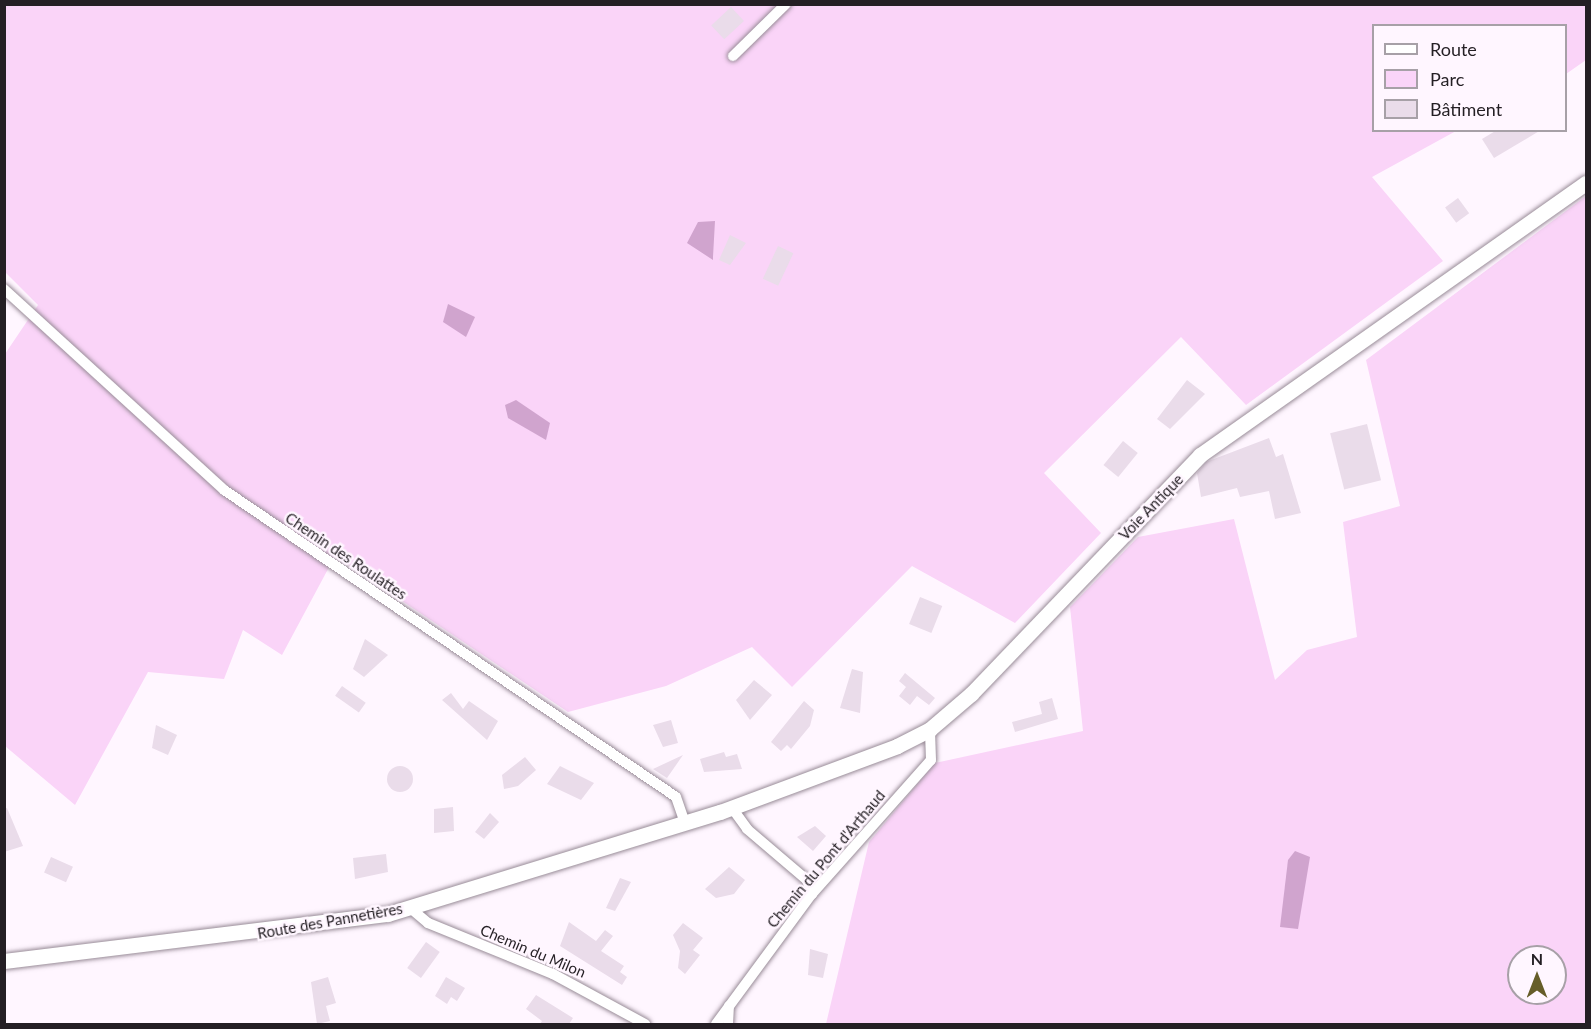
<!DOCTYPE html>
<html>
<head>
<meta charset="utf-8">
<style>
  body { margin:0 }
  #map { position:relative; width:1591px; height:1029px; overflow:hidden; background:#fff6ff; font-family:Lato,sans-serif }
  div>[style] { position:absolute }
  .green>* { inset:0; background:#fad4f8 }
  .water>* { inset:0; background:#d0a4ce }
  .building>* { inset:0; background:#eadcea; transform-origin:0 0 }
  .round { border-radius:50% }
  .roads { filter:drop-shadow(0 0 2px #998c98) drop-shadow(0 0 2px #998c98) }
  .street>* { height:10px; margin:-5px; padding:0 5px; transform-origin:5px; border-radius:5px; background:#fff }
  .secondary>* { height:15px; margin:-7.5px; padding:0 7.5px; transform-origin:7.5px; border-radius:7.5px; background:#fff }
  span { translate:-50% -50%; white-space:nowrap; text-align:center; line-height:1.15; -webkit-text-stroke:5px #fff6ff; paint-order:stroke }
  .street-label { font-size:15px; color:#241f24 }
  .frame { position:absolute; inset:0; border:6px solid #241f24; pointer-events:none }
  .legend { position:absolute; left:1372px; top:24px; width:195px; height:108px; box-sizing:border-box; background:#fff6ff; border:2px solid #a7a0a7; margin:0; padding:8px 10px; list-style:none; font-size:18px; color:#241f24 }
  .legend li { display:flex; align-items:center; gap:12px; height:30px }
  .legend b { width:30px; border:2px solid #a7a0a7 }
  .north { position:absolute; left:1507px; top:945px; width:60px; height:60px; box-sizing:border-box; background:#fff6ff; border:2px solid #a7a0a7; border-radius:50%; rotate:0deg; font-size:16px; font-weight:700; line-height:24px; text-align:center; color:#241f24 }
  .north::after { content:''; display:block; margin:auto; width:21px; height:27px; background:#665d29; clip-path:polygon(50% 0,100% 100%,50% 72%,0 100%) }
</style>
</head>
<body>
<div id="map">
  <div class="green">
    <div style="clip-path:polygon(1586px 4px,1586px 60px,1566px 74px,1566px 26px,1374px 26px,1374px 130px,1456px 131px,1372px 177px,1443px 261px,1246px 405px,1181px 337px,1044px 473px,1101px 533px,1015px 623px,912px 566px,792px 687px,752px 647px,666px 686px,568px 712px,335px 556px,282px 655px,243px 630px,224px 679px,148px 672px,75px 805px,5px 746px,5px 354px,38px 305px,5px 272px,4px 5px)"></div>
    <div style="clip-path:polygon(evenodd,1586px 196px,1586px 1024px,826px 1024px,869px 842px,935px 763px,1083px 731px,1070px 607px,1138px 537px,1234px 519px,1275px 680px,1307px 650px,1357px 637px,1343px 522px,1400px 506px,1366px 360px,1586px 196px,1519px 957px,1555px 957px,1555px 993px,1519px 993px,1519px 957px)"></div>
  </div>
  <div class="water">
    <div style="clip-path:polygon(715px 221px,713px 257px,713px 260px,687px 243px,698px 222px)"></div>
    <div style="clip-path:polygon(448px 304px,475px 317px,466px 337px,443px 322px)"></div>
    <div style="clip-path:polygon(516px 400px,550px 423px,546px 440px,508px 418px,505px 405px)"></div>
    <div style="clip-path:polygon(1295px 851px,1310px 857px,1298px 929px,1280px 927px,1288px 860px)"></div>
  </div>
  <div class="building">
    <div style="left:731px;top:7px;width:19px;height:27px;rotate:47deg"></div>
    <div style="clip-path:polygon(1497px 130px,1541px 130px,1494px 158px,1482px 139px)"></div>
    <div style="left:1458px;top:198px;width:19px;height:16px;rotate:54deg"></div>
    <div style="clip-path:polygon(730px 235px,746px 243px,730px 265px,719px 260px)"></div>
    <div style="left:778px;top:246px;width:17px;height:36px;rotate:25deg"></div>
    <div style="clip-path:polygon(1187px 380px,1205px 394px,1170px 429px,1157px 419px)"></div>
    <div style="left:1367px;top:424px;width:58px;height:38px;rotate:76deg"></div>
    <div style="clip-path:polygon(1269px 438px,1276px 457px,1283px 454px,1301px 513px,1275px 519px,1269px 491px,1240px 497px,1237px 488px,1201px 497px,1197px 473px,1206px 462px)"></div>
    <div style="left:1123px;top:441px;width:19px;height:31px;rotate:39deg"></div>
    <div style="left:920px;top:597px;width:24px;height:29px;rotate:22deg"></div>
    <div style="clip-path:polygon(365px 639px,388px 655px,364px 677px,353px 669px)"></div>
    <div style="clip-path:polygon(852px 669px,863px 672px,860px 713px,840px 708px)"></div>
    <div style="clip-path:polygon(905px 673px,935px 698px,929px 705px,917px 696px,910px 705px,899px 696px,906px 687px,899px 681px)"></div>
    <div style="clip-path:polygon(754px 680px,772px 695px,750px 720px,736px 700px)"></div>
    <div style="left:342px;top:686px;width:29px;height:12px;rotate:35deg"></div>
    <div style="clip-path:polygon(451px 693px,463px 709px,469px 701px,498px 721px,487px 740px,442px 700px)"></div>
    <div style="clip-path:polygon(1052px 698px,1058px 719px,1015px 732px,1012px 722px,1042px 714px,1039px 702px)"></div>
    <div style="clip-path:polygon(804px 701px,814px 710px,810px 726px,791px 749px,787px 745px,781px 751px,771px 742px)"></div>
    <div style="clip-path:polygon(671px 720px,678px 743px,663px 747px,653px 725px)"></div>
    <div style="clip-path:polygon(156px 725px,177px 735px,168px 755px,152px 748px)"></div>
    <div style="clip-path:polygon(724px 752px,726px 757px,737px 754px,742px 769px,704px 772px,700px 759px)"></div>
    <div style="clip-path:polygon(683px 755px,667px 778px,653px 769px)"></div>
    <div style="clip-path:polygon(525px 757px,536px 770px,518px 786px,504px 789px,502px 775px)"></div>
    <div class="round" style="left:387px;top:766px;width:26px;height:26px"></div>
    <div style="clip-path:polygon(560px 766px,594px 783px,581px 800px,547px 784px)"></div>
    <div style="clip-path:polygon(453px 807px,454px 831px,434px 833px,434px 809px)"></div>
    <div style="clip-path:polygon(7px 808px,23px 846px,4px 852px,4px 809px)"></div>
    <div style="clip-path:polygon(490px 813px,499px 822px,484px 839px,475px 832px)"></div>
    <div style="clip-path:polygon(815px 826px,826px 836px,813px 851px,797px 837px)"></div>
    <div style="clip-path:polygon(386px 854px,388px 872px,355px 879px,353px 858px)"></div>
    <div style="left:51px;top:857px;width:24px;height:17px;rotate:24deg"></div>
    <div style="clip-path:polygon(729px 867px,745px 880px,734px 894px,716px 898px,705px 889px)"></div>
    <div style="clip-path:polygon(620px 878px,631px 882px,615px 911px,606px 908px)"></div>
    <div style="clip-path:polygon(569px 922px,596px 941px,605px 930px,613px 936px,601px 951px,624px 966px,620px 972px,627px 977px,622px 985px,560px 946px)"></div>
    <div style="clip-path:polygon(683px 923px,703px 938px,693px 950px,700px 955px,685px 974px,678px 968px,680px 951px,673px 935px)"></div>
    <div style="left:426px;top:942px;width:17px;height:32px;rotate:36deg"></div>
    <div style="clip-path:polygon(810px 949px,828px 954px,823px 978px,808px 975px)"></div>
    <div style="clip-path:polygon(328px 977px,336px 1003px,326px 1006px,330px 1021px,317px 1024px,311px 982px)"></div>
    <div style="clip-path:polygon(446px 977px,465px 988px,457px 1001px,451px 997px,447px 1004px,435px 996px)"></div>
    <div style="clip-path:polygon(536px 995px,573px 1018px,569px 1024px,540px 1024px,542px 1021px,526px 1009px)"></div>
  </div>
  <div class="roads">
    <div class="street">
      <div style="left:733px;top:56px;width:74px;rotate:-44.5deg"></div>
      <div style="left:4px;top:289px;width:298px;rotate:42.4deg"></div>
      <div style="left:224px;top:490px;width:546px;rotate:34.18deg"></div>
      <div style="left:676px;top:797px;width:28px;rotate:71deg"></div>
      <div style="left:732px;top:808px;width:26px;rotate:54deg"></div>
      <div style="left:747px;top:829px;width:79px;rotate:40.4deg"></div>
      <div style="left:807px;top:880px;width:15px;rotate:70deg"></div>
      <div style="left:409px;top:907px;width:25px;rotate:40deg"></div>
      <div style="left:428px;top:923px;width:135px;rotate:22.2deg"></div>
      <div style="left:553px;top:974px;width:105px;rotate:28.5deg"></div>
      <div style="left:716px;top:1024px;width:162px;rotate:-53.6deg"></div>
      <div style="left:812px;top:894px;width:179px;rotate:-48.4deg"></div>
      <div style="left:931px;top:760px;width:31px;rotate:-92deg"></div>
      <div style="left:728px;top:1024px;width:18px;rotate:-87deg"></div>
    </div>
    <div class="secondary">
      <div style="left:4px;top:961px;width:387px;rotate:-7deg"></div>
      <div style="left:388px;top:914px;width:347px;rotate:-17.1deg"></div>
      <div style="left:720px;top:812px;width:189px;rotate:-20.4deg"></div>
      <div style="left:897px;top:746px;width:37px;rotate:-27deg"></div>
      <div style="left:930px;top:729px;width:54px;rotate:-40.5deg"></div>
      <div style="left:971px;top:694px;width:331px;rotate:-46.2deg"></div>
      <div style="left:1200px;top:455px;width:472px;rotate:-35.2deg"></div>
    </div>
  </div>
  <div class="street-label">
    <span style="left:1151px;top:507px;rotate:-46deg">Voie Antique</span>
    <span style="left:346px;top:556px;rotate:34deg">Chemin des Roulattes</span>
    <span style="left:826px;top:859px;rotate:-50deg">Chemin du Pont d'Arthaud</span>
    <span style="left:330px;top:921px;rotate:-10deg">Route des Pannetières</span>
    <span style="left:533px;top:951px;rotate:23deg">Chemin du Milon</span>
  </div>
  <div class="frame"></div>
  <ul class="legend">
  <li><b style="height:8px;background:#fff"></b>Route</li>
  <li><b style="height:16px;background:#fad4f8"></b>Parc</li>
  <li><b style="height:16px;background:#eadcea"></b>Bâtiment</li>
  </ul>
  <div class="north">N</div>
</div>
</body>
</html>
